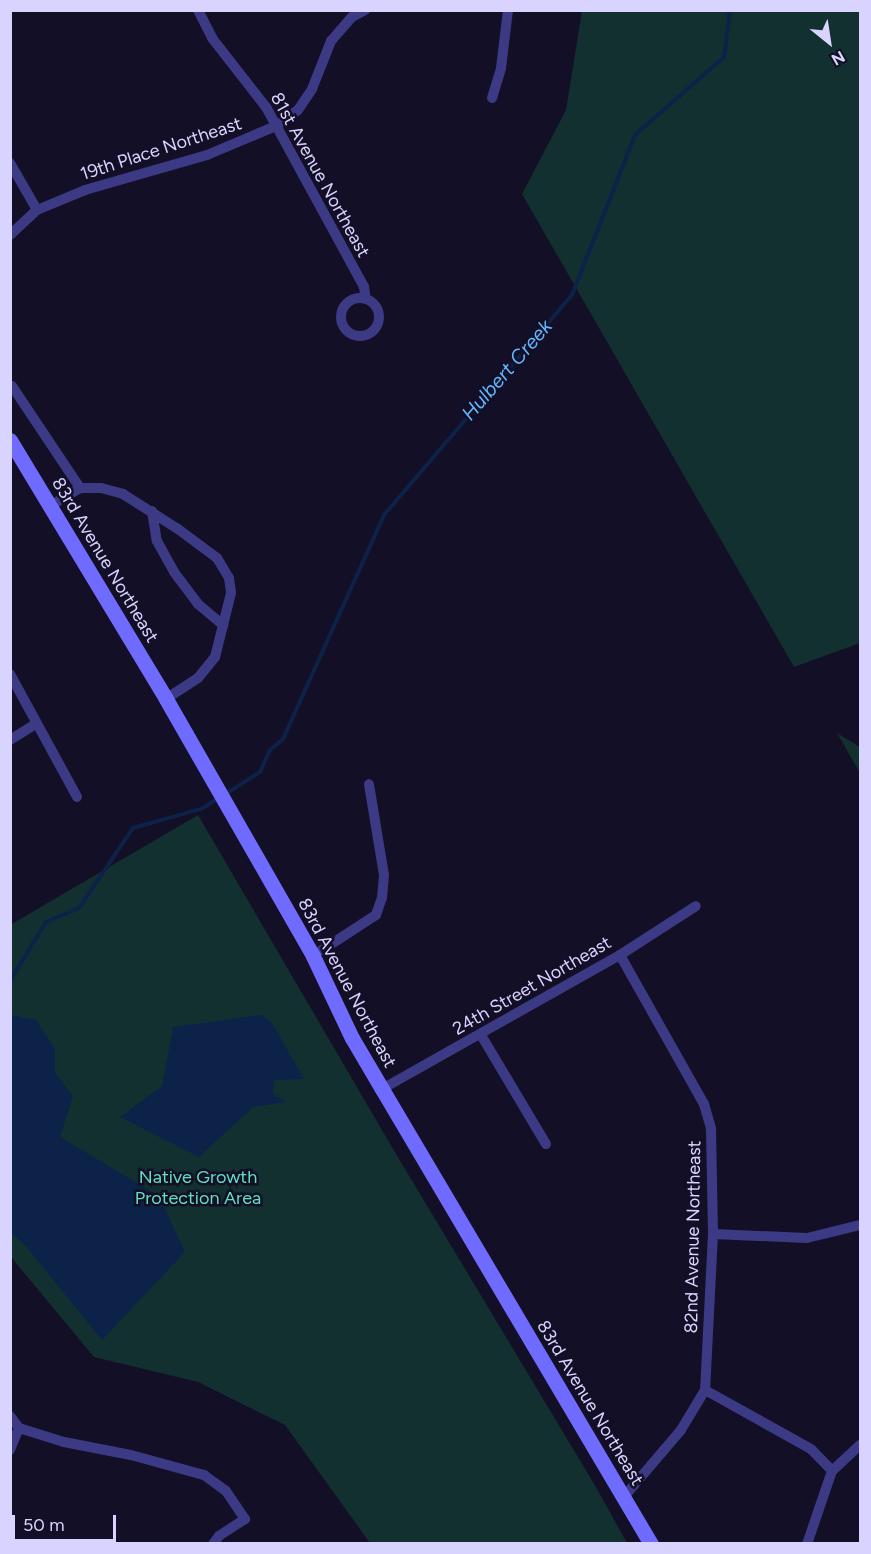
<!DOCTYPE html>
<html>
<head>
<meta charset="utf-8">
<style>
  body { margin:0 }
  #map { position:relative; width:871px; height:1554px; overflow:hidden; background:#130f26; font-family:Figtree,sans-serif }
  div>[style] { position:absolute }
  .green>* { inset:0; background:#12302f }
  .water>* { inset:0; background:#0c2248 }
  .stream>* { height:4px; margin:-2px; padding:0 2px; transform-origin:2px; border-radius:2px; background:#0c2248 }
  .street>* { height:10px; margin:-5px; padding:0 5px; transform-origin:5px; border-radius:5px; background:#3d3a85 }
  .street>.ring { margin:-5px; padding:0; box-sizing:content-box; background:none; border:10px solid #3d3a85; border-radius:50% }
  .secondary>* { height:15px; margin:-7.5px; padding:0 7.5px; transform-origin:7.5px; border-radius:7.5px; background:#6f6bff }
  span { translate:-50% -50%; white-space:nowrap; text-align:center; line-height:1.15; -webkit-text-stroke:5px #130f26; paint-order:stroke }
  .street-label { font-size:18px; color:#d9d4ff }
  .park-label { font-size:18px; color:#5fe0c0 }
  .water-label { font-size:20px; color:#62b6ff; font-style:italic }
  .frame { position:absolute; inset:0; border:12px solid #d9d4ff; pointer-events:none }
  .north { position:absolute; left:799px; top:12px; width:60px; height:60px; -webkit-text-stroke:4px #130f26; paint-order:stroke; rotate:150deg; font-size:16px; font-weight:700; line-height:24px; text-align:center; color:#d9d4ff }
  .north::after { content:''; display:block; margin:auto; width:21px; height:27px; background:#d9d4ff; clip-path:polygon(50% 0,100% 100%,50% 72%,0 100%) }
  .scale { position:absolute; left:12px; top:1515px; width:104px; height:27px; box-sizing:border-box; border:3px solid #d9d4ff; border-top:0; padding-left:8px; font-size:18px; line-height:21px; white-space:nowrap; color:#d9d4ff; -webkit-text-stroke:4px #130f26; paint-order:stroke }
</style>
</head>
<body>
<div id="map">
  <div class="green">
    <div style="clip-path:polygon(582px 11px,860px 11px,860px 643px,794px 667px,522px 194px,566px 110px)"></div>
    <div style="clip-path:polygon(837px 733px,860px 747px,860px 773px)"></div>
    <div style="clip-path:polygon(198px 815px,396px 1154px,596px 1487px,627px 1543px,370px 1543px,285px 1425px,198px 1382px,94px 1357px,11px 1257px,10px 925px)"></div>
  </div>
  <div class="water">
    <div style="clip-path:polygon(11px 1015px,36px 1020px,55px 1049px,55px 1073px,73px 1096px,60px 1137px,159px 1196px,185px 1252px,102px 1340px,26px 1246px,11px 1233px)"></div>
    <div style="clip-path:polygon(262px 1015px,272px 1023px,304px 1079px,274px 1080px,273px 1094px,286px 1102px,253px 1107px,199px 1157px,120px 1117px,162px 1086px,173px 1027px)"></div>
  </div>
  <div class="stream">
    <div style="left:224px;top:795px;width:43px;rotate:-32.6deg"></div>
    <div style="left:260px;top:772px;width:24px;rotate:-66deg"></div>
    <div style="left:270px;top:750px;width:17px;rotate:-40deg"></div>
    <div style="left:283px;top:739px;width:246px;rotate:-65.7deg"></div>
    <div style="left:384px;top:515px;width:289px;rotate:-49.5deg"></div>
    <div style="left:572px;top:295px;width:172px;rotate:-68.5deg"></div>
    <div style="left:635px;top:135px;width:118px;rotate:-41.2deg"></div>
    <div style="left:724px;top:57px;width:47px;rotate:-82.7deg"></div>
    <div style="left:10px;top:981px;width:69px;rotate:-58.6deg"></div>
    <div style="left:46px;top:922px;width:36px;rotate:-23deg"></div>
    <div style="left:79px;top:908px;width:97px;rotate:-56deg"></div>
    <div style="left:133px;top:828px;width:71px;rotate:-15.6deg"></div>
    <div style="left:201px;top:809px;width:19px;rotate:-32deg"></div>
  </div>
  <div class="street">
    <div style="left:198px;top:10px;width:31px;rotate:63deg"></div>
    <div style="left:212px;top:38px;width:88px;rotate:52deg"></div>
    <div style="left:266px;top:107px;width:205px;rotate:61.4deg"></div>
    <div style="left:364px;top:287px;width:12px;rotate:81deg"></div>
    <div style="left:492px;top:98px;width:31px;rotate:-73deg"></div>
    <div style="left:501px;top:68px;width:58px;rotate:-83.1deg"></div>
    <div style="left:10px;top:163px;width:54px;rotate:60.1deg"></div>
    <div style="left:10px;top:235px;width:37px;rotate:-43deg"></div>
    <div style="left:37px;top:210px;width:52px;rotate:-22.6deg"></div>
    <div style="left:85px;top:190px;width:127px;rotate:-16deg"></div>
    <div style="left:207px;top:155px;width:75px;rotate:-22.8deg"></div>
    <div style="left:276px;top:126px;width:27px;rotate:-36deg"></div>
    <div style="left:298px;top:110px;width:25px;rotate:-56deg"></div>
    <div style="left:312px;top:89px;width:52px;rotate:-68.4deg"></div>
    <div style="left:331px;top:41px;width:32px;rotate:-49deg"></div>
    <div style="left:352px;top:17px;width:15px;rotate:-28deg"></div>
    <div class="ring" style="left:341px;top:298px;width:28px;height:28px"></div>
    <div style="left:12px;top:386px;width:123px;rotate:56.3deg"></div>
    <div style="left:50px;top:506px;width:35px;rotate:-31deg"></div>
    <div style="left:80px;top:488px;width:21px"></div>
    <div style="left:101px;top:488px;width:23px;rotate:15deg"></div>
    <div style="left:123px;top:494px;width:65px;rotate:32.5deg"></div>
    <div style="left:178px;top:529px;width:49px;rotate:36.6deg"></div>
    <div style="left:217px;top:558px;width:23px;rotate:59deg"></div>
    <div style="left:229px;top:578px;width:15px;rotate:82deg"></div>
    <div style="left:231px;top:593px;width:66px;rotate:104deg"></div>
    <div style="left:215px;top:657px;width:27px;rotate:129deg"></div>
    <div style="left:198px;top:678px;width:38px;rotate:147deg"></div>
    <div style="left:152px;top:511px;width:30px;rotate:81deg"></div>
    <div style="left:157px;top:541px;width:35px;rotate:61deg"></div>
    <div style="left:174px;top:572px;width:40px;rotate:53deg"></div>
    <div style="left:198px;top:604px;width:33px;rotate:40deg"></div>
    <div style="left:10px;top:674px;width:140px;rotate:61.4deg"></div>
    <div style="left:10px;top:740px;width:31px;rotate:-32deg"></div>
    <div style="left:620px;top:955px;width:171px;rotate:60.6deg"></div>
    <div style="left:704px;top:1104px;width:26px;rotate:74deg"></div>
    <div style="left:711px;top:1129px;width:105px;rotate:88.9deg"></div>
    <div style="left:713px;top:1234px;width:156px;rotate:92.9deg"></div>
    <div style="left:705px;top:1390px;width:47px;rotate:121deg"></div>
    <div style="left:681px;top:1430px;width:89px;rotate:130.5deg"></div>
    <div style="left:313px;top:956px;width:75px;rotate:-33.1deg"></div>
    <div style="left:376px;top:915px;width:18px;rotate:-71deg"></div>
    <div style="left:382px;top:898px;width:23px;rotate:-85deg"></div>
    <div style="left:384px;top:875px;width:92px;rotate:-99.4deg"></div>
    <div style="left:481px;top:1035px;width:127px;rotate:59.2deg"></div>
    <div style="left:382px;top:1089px;width:273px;rotate:-29.4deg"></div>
    <div style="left:620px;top:955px;width:90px;rotate:-32.8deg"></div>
    <div style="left:713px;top:1234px;width:94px;rotate:2.4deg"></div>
    <div style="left:807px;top:1238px;width:55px;rotate:-13.8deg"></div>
    <div style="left:705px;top:1390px;width:121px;rotate:29.1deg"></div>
    <div style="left:811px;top:1449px;width:30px;rotate:46deg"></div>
    <div style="left:10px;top:1416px;width:15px;rotate:53deg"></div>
    <div style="left:19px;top:1428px;width:47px;rotate:17.3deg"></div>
    <div style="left:64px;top:1442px;width:68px;rotate:11deg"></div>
    <div style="left:131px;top:1455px;width:76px;rotate:15.3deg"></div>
    <div style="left:204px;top:1475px;width:27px;rotate:36deg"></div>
    <div style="left:226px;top:1491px;width:34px;rotate:56deg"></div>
    <div style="left:245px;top:1519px;width:31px;rotate:147deg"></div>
    <div style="left:219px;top:1536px;width:10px;rotate:127deg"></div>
    <div style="left:10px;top:1450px;width:24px;rotate:-68deg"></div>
    <div style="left:807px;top:1544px;width:77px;rotate:-71.1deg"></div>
    <div style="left:832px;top:1471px;width:38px;rotate:-43deg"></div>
  </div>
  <div class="secondary">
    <div style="left:10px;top:440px;width:302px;rotate:58.9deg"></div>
    <div style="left:166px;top:699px;width:296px;rotate:60.2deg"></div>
    <div style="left:313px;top:956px;width:91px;rotate:64.6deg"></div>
    <div style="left:352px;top:1038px;width:59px;rotate:59.5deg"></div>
    <div style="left:382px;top:1089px;width:529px;rotate:59.41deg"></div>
  </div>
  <div class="street-label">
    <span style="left:161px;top:149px;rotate:-18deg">19th Place Northeast</span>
    <span style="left:320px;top:175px;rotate:61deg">81st Avenue Northeast</span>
    <span style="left:105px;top:560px;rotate:59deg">83rd Avenue Northeast</span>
    <span style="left:347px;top:983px;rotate:62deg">83rd Avenue Northeast</span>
    <span style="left:532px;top:986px;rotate:-30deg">24th Street Northeast</span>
    <span style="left:693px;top:1237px;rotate:-89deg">82nd Avenue Northeast</span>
    <span style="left:590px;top:1403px;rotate:59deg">83rd Avenue Northeast</span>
  </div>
  <div class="park-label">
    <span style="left:198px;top:1188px">Native Growth<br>Protection Area</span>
  </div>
  <div class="water-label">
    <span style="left:507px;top:370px;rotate:-49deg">Hulbert Creek</span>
  </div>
  <div class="frame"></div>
  <div class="north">N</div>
  <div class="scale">50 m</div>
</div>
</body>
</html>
